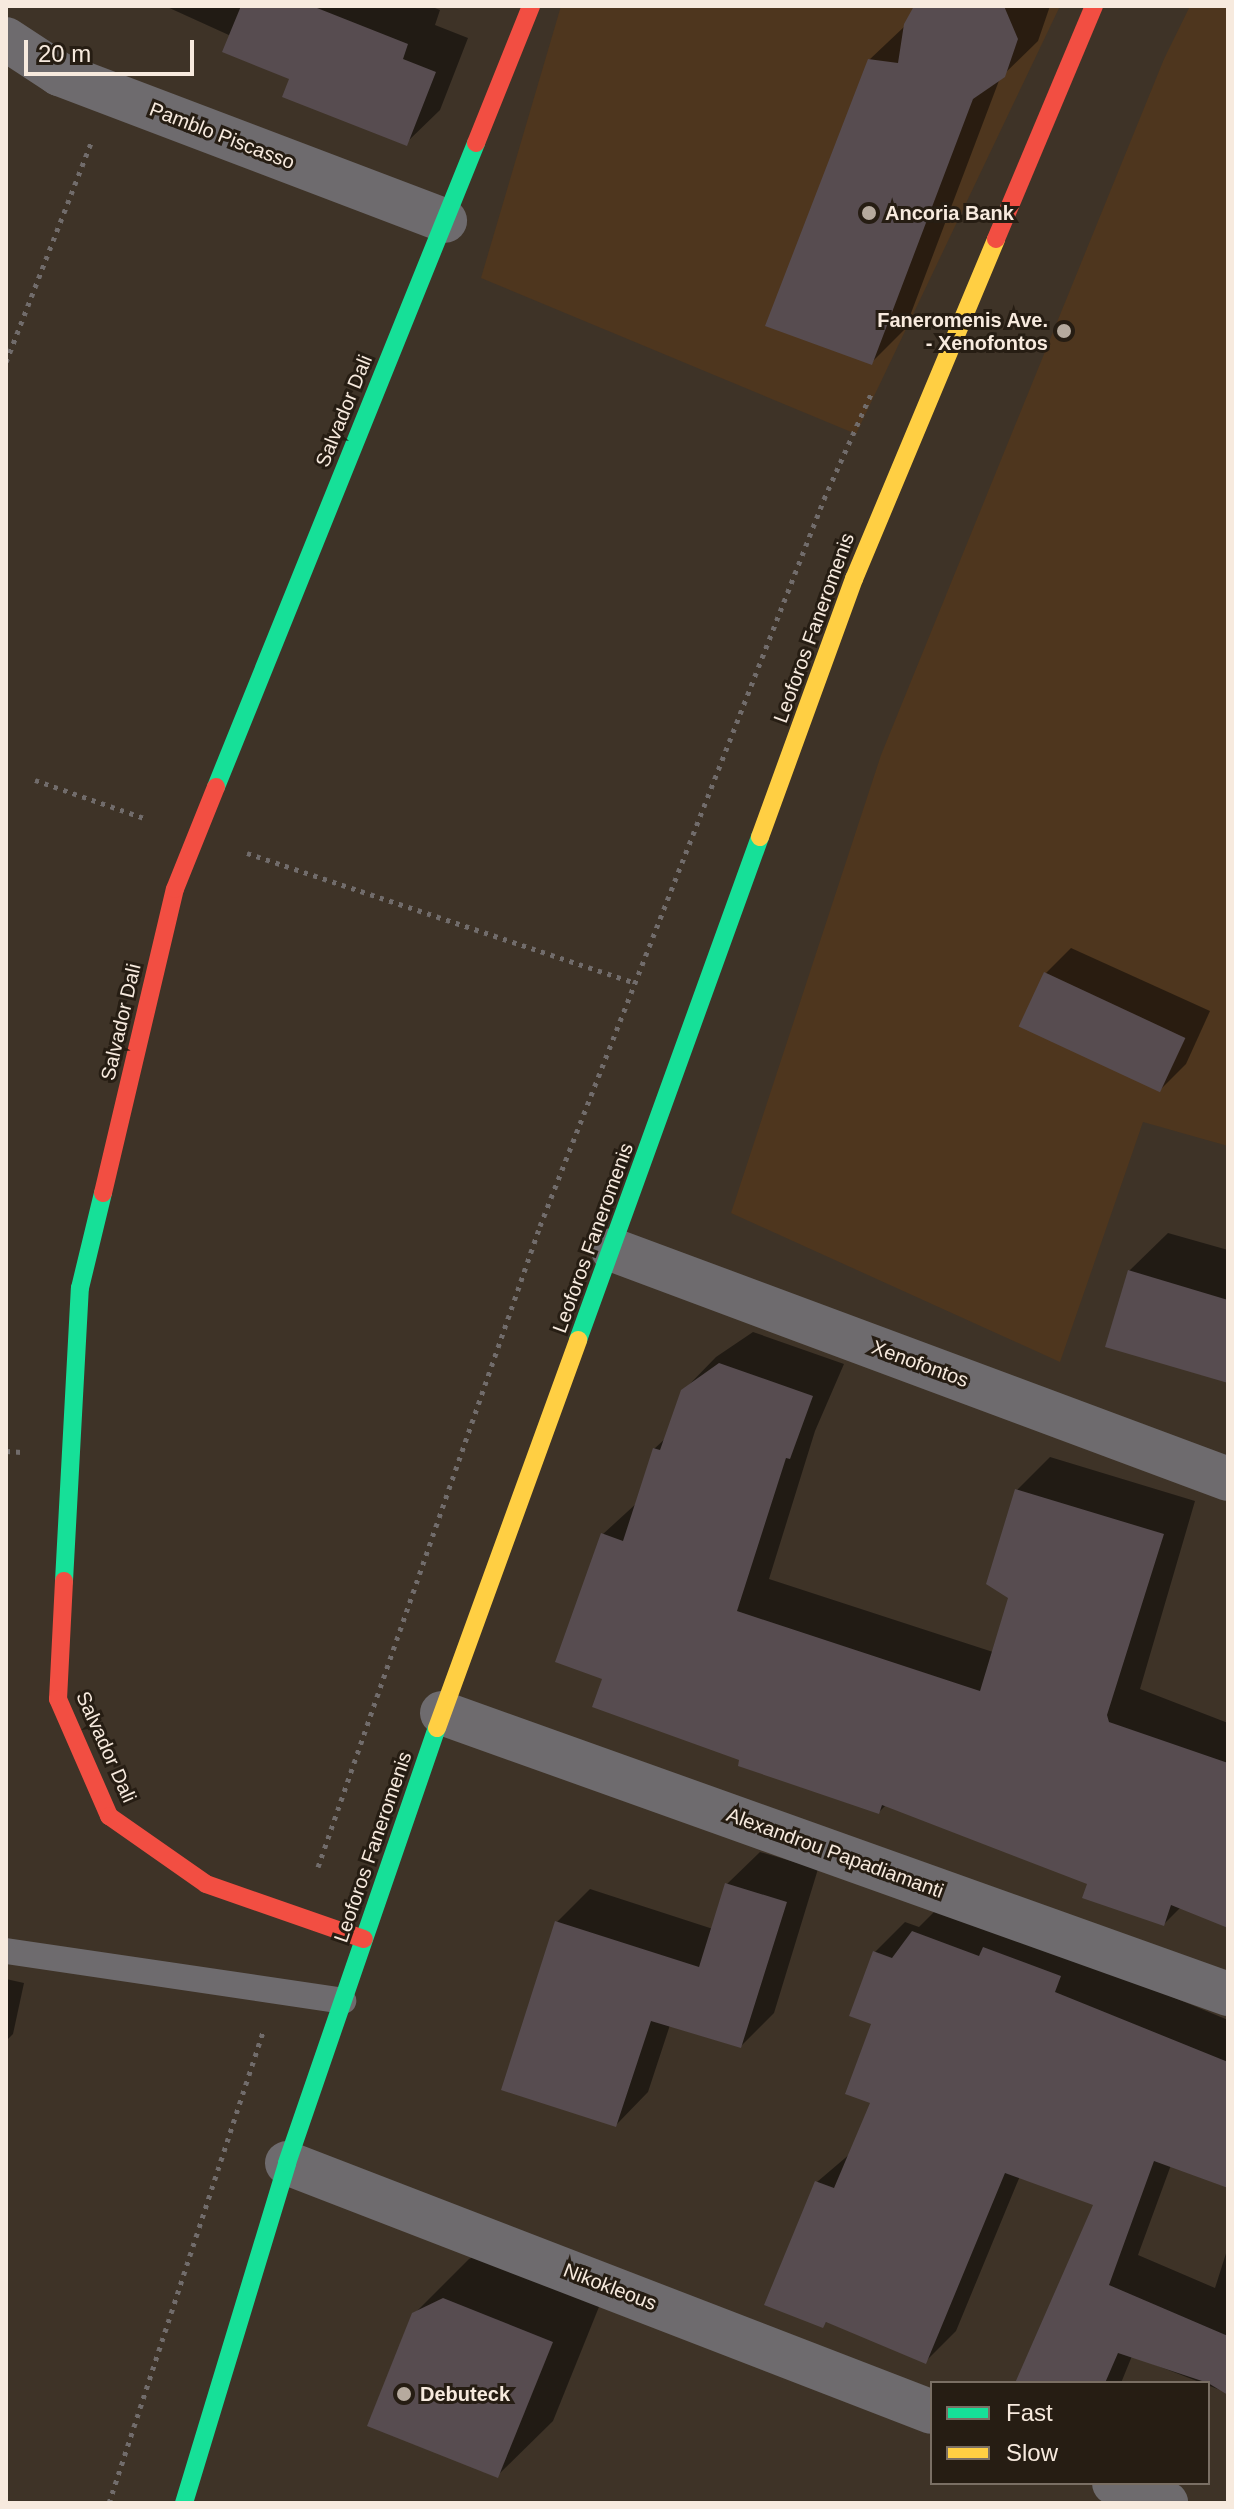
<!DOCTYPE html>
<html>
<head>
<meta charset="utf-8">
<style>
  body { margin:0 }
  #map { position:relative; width:1234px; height:2509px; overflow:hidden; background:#3e3327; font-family:Helvetica,sans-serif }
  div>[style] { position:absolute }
  .built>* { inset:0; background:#4e361e }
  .shadow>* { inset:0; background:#0007 }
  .building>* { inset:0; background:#574c50; transform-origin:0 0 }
  .path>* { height:5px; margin-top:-2.5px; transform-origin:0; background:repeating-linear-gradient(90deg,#716c6b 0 4px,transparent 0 10px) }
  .lane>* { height:26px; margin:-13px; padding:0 13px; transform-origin:13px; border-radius:13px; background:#6e6b6e }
  .street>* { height:44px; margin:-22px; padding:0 22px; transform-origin:22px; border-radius:22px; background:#6e6b6e }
  .fast>* { height:18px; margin:-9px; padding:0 9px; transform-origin:9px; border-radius:9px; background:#16e098 }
  .slow>* { height:18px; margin:-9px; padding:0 9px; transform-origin:9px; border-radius:9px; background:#ffcf43 }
  .jam>* { height:18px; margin:-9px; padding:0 9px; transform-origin:9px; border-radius:9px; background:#f24e42 }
  .dots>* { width:22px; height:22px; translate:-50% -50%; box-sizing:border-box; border:4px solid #261d13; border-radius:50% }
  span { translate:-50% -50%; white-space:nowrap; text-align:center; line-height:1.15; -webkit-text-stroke:6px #261d13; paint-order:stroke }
  .street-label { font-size:20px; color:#f7eade }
  .poi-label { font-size:20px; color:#f7eade; font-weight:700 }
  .left { translate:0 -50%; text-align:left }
  .right { translate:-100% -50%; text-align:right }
  .frame { position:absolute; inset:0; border:8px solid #f7eade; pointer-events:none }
  .legend { position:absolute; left:930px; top:2381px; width:280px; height:104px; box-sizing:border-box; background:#261d13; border:2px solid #7a6f64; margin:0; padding:10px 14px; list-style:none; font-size:24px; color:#f7eade }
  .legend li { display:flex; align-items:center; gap:16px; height:40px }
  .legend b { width:40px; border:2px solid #7a6f64 }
  .scale { position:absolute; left:24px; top:40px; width:170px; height:36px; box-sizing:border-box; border:4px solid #f7eade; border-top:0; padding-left:10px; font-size:24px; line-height:28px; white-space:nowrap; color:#f7eade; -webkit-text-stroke:6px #261d13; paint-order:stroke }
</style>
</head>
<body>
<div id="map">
  <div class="built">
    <div style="clip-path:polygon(561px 6px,1060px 6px,856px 434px,481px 278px)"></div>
    <div style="clip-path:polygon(1190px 6px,1228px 6px,1228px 1146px,1143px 1122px,1060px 1362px,731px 1213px,881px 755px,1164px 59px)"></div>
  </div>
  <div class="shadow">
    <div style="clip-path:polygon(165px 6px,430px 6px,440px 10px,435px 25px,468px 38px,440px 110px,406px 143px,231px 36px)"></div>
    <div style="clip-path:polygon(917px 6px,1050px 6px,1038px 41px,1000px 78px,905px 329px,872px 362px,869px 60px,905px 26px)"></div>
    <div style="clip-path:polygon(1071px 948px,1210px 1011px,1186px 1064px,1160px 1090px,1045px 974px)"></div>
    <div style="clip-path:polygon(1168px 1233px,1228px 1250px,1228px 1381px,1129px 1271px)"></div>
    <div style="clip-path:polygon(753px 1332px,844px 1364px,815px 1431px,769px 1579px,993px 1652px,1010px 1597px,1017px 1490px,1050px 1457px,1195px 1501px,1140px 1689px,1228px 1723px,1228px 1926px,1181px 1907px,1164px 1924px,1089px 1883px,886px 1805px,879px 1812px,605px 1678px,603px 1534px,638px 1502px,654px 1449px,667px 1437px,683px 1391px,716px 1357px)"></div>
    <div style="clip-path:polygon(760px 1852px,818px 1869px,774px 2013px,741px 2046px,670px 2025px,648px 2092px,616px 2125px,557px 1922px,590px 1889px,713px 1929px,727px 1884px)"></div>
    <div style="clip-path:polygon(944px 1902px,1228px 2020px,1228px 2185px,1171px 2165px,1138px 2255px,1215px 2288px,1228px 2247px,1228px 2393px,1132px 2356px,1121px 2383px,1023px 2383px,1096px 2204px,1020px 2176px,956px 2331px,926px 2361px,828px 2320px,823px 2326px,817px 2182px,851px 2153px,872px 2102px,875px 1952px,905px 1922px,919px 1927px)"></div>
    <div style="clip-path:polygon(6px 1979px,24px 1983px,13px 2034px,6px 2041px)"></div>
    <div style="clip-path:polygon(499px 2244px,607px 2287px,553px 2421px,498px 2475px,413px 2315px,469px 2259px)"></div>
  </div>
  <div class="building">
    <div style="clip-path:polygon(241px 6px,312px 6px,408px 44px,403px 59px,436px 72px,407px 146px,282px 97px,289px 79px,222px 52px)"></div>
    <div style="clip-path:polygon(914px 6px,1004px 6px,1018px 39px,1005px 77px,973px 99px,872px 365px,765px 326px,868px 59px,898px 63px,904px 24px)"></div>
    <div style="left:1044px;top:972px;width:156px;height:60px;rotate:25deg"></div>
    <div style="clip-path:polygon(1128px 1270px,1228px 1300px,1228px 1383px,1105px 1347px)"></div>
    <div style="clip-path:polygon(719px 1363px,813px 1396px,790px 1459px,786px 1458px,737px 1611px,980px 1691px,1008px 1598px,986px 1584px,1015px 1489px,1164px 1534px,1107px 1715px,1109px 1722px,1228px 1763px,1228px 1928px,1171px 1905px,1164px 1926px,1082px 1898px,1087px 1884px,882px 1805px,879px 1814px,738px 1766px,739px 1760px,592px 1707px,602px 1679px,555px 1662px,601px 1533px,623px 1541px,653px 1448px,660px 1450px,681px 1390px)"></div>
    <div style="clip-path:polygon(725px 1883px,787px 1902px,741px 2048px,651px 2021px,616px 2127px,501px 2090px,555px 1921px,699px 1967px)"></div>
    <div style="clip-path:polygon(912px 1931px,979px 1956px,983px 1947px,1061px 1976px,1055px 1992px,1228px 2062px,1228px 2188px,1154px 2161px,1109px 2285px,1228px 2336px,1228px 2395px,1208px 2383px,1118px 2353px,1105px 2383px,1015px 2383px,1093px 2205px,1005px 2173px,926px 2364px,826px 2322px,823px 2328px,764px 2305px,815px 2181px,834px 2188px,870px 2103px,845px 2094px,871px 2024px,849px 2016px,873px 1951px,892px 1958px)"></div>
    <div style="clip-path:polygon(443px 2298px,553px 2342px,498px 2478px,367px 2426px,412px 2313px)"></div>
  </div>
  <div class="path">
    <div style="left:6px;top:362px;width:238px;rotate:-68.8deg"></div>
    <div style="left:35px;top:780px;width:119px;rotate:19.2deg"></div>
    <div style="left:247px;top:853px;width:407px;rotate:18.5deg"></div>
    <div style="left:6px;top:1451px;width:16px;rotate:4deg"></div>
    <div style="left:318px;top:1867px;width:678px;rotate:-70.9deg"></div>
    <div style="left:540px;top:1226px;width:781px;rotate:-68.66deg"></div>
    <div style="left:824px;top:499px;width:115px;rotate:-65.9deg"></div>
    <div style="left:109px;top:2503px;width:496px;rotate:-71.9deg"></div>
  </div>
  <div class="lane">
    <div style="left:6px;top:1951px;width:341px;rotate:8.4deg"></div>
  </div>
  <div class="street">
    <div style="left:6px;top:39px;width:64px;rotate:33.4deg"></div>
    <div style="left:59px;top:74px;width:413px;rotate:20.8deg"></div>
    <div style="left:613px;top:1250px;width:656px;rotate:20.42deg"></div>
    <div style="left:442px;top:1713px;width:835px;rotate:19.67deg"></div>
    <div style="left:287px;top:2163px;width:691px;rotate:21.11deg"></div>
    <div style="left:1114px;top:2483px;width:56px;rotate:21deg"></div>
  </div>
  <div class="fast">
    <div style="left:216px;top:787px;width:695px;rotate:-68.01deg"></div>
    <div style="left:578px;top:1340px;width:535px;rotate:-70.11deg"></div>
    <div style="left:64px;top:1581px;width:293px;rotate:-86.9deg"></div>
    <div style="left:80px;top:1288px;width:98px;rotate:-76.4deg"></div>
    <div style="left:184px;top:2503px;width:355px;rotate:-73.1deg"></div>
    <div style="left:287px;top:2163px;width:460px;rotate:-71deg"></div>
  </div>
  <div class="slow">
    <div style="left:760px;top:837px;width:275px;rotate:-70deg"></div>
    <div style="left:854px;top:579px;width:368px;rotate:-67.3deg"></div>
    <div style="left:437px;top:1728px;width:413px;rotate:-70deg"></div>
  </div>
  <div class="jam">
    <div style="left:476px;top:143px;width:148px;rotate:-68.1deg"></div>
    <div style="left:996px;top:239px;width:253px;rotate:-67.2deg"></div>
    <div style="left:103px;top:1193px;width:312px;rotate:-76.7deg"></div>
    <div style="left:175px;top:889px;width:110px;rotate:-68.1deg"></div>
    <div style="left:64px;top:1581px;width:118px;rotate:92.9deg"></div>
    <div style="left:58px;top:1699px;width:128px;rotate:66.4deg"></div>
    <div style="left:109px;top:1816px;width:118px;rotate:35deg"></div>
    <div style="left:206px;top:1884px;width:167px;rotate:19.2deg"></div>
  </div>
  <div class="dots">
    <div style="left:869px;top:213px;background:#b6aa9e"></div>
    <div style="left:1064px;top:331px;background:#b6aa9e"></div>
    <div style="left:404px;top:2394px;background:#b6aa9e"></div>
  </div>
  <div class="street-label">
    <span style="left:222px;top:136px;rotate:21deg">Pamblo Piscasso</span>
    <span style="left:344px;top:411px;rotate:-68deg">Salvador Dali</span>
    <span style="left:814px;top:628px;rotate:-70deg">Leoforos Faneromenis</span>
    <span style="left:121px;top:1022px;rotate:-77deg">Salvador Dali</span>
    <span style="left:593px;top:1238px;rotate:-70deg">Leoforos Faneromenis</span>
    <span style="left:920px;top:1364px;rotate:20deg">Xenofontos</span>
    <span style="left:106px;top:1747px;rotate:66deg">Salvador Dali</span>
    <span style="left:373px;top:1847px;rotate:-71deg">Leoforos Faneromenis</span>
    <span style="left:835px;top:1853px;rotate:20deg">Alexandrou Papadiamanti</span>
    <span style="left:610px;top:2287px;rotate:21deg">Nikokleous</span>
  </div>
  <div class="poi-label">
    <span class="left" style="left:885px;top:213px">Ancoria Bank</span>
    <span class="right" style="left:1048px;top:332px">Faneromenis Ave.<br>- Xenofontos</span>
    <span class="left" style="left:420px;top:2394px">Debuteck</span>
  </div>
  <div class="frame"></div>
  <ul class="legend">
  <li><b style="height:10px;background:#16e098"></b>Fast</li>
  <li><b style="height:10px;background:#ffcf43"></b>Slow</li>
  </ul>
  <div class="scale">20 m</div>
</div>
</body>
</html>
